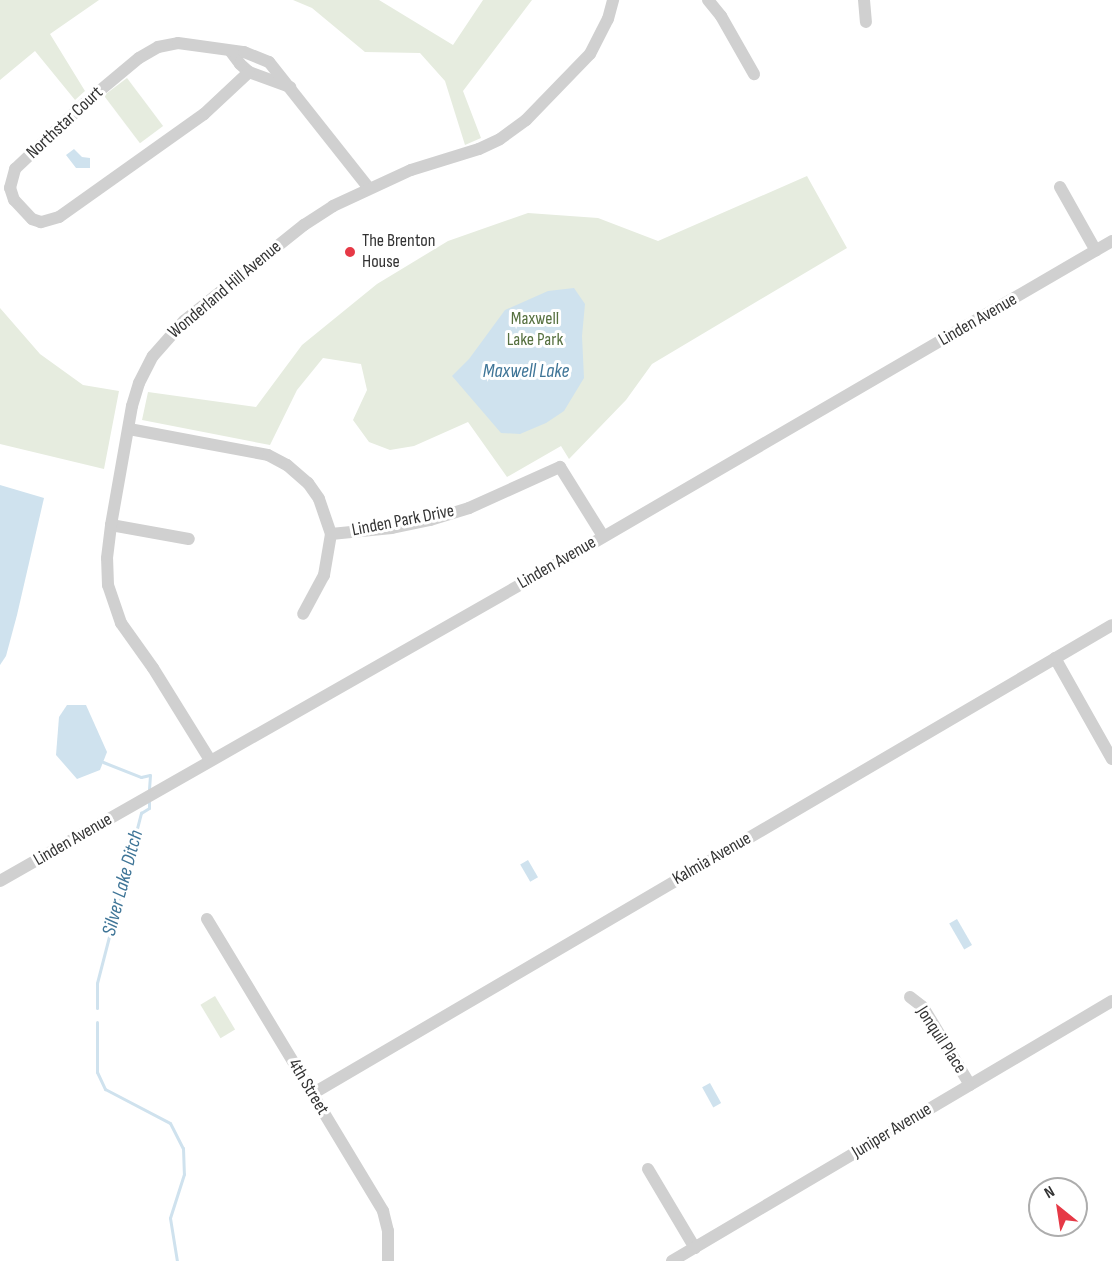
<!DOCTYPE html>
<html>
<head>
<meta charset="utf-8">
<style>
  body { margin:0 }
  #map { position:relative; width:1112px; height:1261px; overflow:hidden; background:#fff; font-family:"Sofia Sans Condensed",sans-serif }
  div>[style] { position:absolute }
  .green>* { inset:0; background:#e6ecdf; transform-origin:0 0 }
  .water>* { inset:0; background:#cfe2ee; transform-origin:0 0 }
  .stream>* { height:3px; margin:-1.5px; padding:0 1.5px; transform-origin:1.5px; border-radius:1.5px; background:#cfe2ee }
  .street>* { height:12px; margin:-6px; padding:0 6px; transform-origin:6px; border-radius:6px; background:#d0d0d0 }
  .dots>* { width:16px; height:16px; translate:-50% -50%; box-sizing:border-box; border:3px solid #fff; border-radius:50% }
  span { translate:-50% -50%; white-space:nowrap; text-align:center; line-height:1.15; -webkit-text-stroke:6px #fff; paint-order:stroke }
  .street-label { font-size:18px; color:#333 }
  .poi-label { font-size:18px; color:#333 }
  .left { translate:0 -50%; text-align:left }
  .park-label { font-size:18px; color:#56703f }
  .water-label { font-size:20px; color:#3f7597; font-style:italic }
  .north { position:absolute; left:1028px; top:1177px; width:60px; height:60px; box-sizing:border-box; background:#fff; border:2px solid #adadad; border-radius:50%; rotate:330deg; font-size:16px; font-weight:700; line-height:24px; text-align:center; color:#333 }
  .north::after { content:''; display:block; margin:auto; width:21px; height:27px; background:#e63946; clip-path:polygon(50% 0,100% 100%,50% 72%,0 100%) }
</style>
</head>
<body>
<div id="map">
  <div class="green">
    <div style="clip-path:polygon(0 0,99px 0,50px 34px,85px 91px,75px 100px,35px 51px,0 80px)"></div>
    <div style="clip-path:polygon(293px 0,379px 0,453px 45px,483px 0,532px 0,463px 91px,481px 138px,465px 145px,445px 81px,420px 53px,365px 52px,312px 8px)"></div>
    <div style="left:127px;top:78px;width:60px;height:29px;rotate:53deg"></div>
    <div style="clip-path:polygon(807px 176px,847px 248px,652px 364px,626px 400px,569px 459px,561px 446px,507px 477px,468px 422px,414px 446px,390px 450px,369px 442px,353px 420px,367px 390px,361px 364px,323px 358px,297px 390px,270px 445px,142px 420px,148px 392px,256px 407px,302px 345px,377px 284px,448px 241px,528px 213px,598px 218px,658px 241px)"></div>
    <div style="clip-path:polygon(0 308px,40px 354px,83px 385px,119px 391px,104px 469px,0 444px)"></div>
    <div style="left:215px;top:996px;width:39px;height:17px;rotate:59deg"></div>
  </div>
  <div class="water">
    <div style="clip-path:polygon(74px 149px,82px 157px,90px 158px,90px 168px,76px 168px,66px 155px)"></div>
    <div style="clip-path:polygon(574px 288px,585px 304px,582px 336px,584px 378px,564px 411px,546px 423px,520px 434px,501px 433px,452px 376px,469px 359px,505px 310px,548px 291px)"></div>
    <div style="clip-path:polygon(0 485px,44px 498px,17px 615px,6px 656px,0 665px)"></div>
    <div style="clip-path:polygon(67px 705px,86px 705px,107px 752px,100px 770px,77px 779px,56px 755px,59px 717px)"></div>
    <div style="left:528px;top:860px;width:20px;height:9px;rotate:60deg"></div>
    <div style="left:957px;top:919px;width:30px;height:9px;rotate:60deg"></div>
    <div style="left:710px;top:1083px;width:23px;height:9px;rotate:61deg"></div>
  </div>
  <div class="stream">
    <div style="left:103px;top:762px;width:41px;rotate:21.5deg"></div>
    <div style="left:141px;top:777px;width:9px;rotate:-13deg"></div>
    <div style="left:150px;top:775px;width:16px;rotate:94deg"></div>
    <div style="left:97px;top:1008px;width:25px;rotate:-90deg"></div>
    <div style="left:97px;top:983px;width:176px;rotate:-75.5deg"></div>
    <div style="left:141px;top:813px;width:9px;rotate:-32deg"></div>
    <div style="left:149px;top:808px;width:8px;rotate:-90deg"></div>
    <div style="left:97px;top:1022px;width:50px;rotate:90deg"></div>
    <div style="left:97px;top:1072px;width:19px;rotate:65deg"></div>
    <div style="left:105px;top:1089px;width:73px;rotate:27.6deg"></div>
    <div style="left:170px;top:1123px;width:28px;rotate:63deg"></div>
    <div style="left:183px;top:1148px;width:26px;rotate:88deg"></div>
    <div style="left:184px;top:1174px;width:46px;rotate:107.7deg"></div>
    <div style="left:170px;top:1218px;width:44px;rotate:80.8deg"></div>
  </div>
  <div class="street">
    <div style="left:708px;top:0;width:21px;rotate:51deg"></div>
    <div style="left:721px;top:16px;width:67px;rotate:60.4deg"></div>
    <div style="left:864px;top:0;width:22px;rotate:85deg"></div>
    <div style="left:231px;top:52px;width:15px;rotate:53deg"></div>
    <div style="left:240px;top:64px;width:12px;rotate:42deg"></div>
    <div style="left:249px;top:72px;width:44px;rotate:20.1deg"></div>
    <div style="left:249px;top:72px;width:62px;rotate:137deg"></div>
    <div style="left:204px;top:114px;width:178px;rotate:144.6deg"></div>
    <div style="left:59px;top:217px;width:19px;rotate:164deg"></div>
    <div style="left:41px;top:222px;width:9px;rotate:-162deg"></div>
    <div style="left:32px;top:219px;width:26px;rotate:-133deg"></div>
    <div style="left:14px;top:200px;width:13px;rotate:-108deg"></div>
    <div style="left:10px;top:188px;width:20px;rotate:-75deg"></div>
    <div style="left:15px;top:169px;width:96px;rotate:-43.3deg"></div>
    <div style="left:85px;top:103px;width:70px;rotate:-39.8deg"></div>
    <div style="left:139px;top:58px;width:22px;rotate:-30deg"></div>
    <div style="left:158px;top:47px;width:20px;rotate:-11deg"></div>
    <div style="left:178px;top:43px;width:67px;rotate:7.8deg"></div>
    <div style="left:244px;top:52px;width:27px;rotate:22deg"></div>
    <div style="left:269px;top:62px;width:161px;rotate:51.6deg"></div>
    <div style="left:1060px;top:187px;width:73px;rotate:60.6deg"></div>
    <div style="left:129px;top:429px;width:141px;rotate:10.6deg"></div>
    <div style="left:268px;top:455px;width:21px;rotate:28deg"></div>
    <div style="left:287px;top:465px;width:28px;rotate:41deg"></div>
    <div style="left:308px;top:483px;width:19px;rotate:55deg"></div>
    <div style="left:319px;top:499px;width:37px;rotate:71deg"></div>
    <div style="left:331px;top:534px;width:42px;rotate:99.7deg"></div>
    <div style="left:324px;top:575px;width:44px;rotate:118.3deg"></div>
    <div style="left:111px;top:525px;width:79px;rotate:10.2deg"></div>
    <div style="left:331px;top:534px;width:61px;rotate:-5.6deg"></div>
    <div style="left:392px;top:528px;width:39px;rotate:-12deg"></div>
    <div style="left:430px;top:520px;width:41px;rotate:-17.1deg"></div>
    <div style="left:469px;top:508px;width:100px;rotate:-24.3deg"></div>
    <div style="left:560px;top:467px;width:81px;rotate:58.1deg"></div>
    <div style="left:1055px;top:658px;width:116px;rotate:60.6deg"></div>
    <div style="left:210px;top:760px;width:108px;rotate:-121.8deg"></div>
    <div style="left:153px;top:668px;width:55px;rotate:-125.4deg"></div>
    <div style="left:121px;top:623px;width:40px;rotate:-108.9deg"></div>
    <div style="left:108px;top:585px;width:27px;rotate:-92deg"></div>
    <div style="left:107px;top:558px;width:33px;rotate:-83deg"></div>
    <div style="left:111px;top:525px;width:121px;rotate:-80deg"></div>
    <div style="left:132px;top:406px;width:24px;rotate:-73deg"></div>
    <div style="left:139px;top:383px;width:30px;rotate:-63deg"></div>
    <div style="left:153px;top:356px;width:47px;rotate:-48.5deg"></div>
    <div style="left:184px;top:321px;width:154px;rotate:-38.7deg"></div>
    <div style="left:304px;top:225px;width:35px;rotate:-33deg"></div>
    <div style="left:333px;top:206px;width:86px;rotate:-24.8deg"></div>
    <div style="left:411px;top:170px;width:71px;rotate:-17.2deg"></div>
    <div style="left:479px;top:149px;width:23px;rotate:-25deg"></div>
    <div style="left:500px;top:139px;width:32px;rotate:-36deg"></div>
    <div style="left:526px;top:120px;width:92px;rotate:-45.9deg"></div>
    <div style="left:590px;top:54px;width:39px;rotate:-63deg"></div>
    <div style="left:608px;top:19px;width:20px;rotate:-75deg"></div>
    <div style="left:0;top:881px;width:655px;rotate:-29.66deg"></div>
    <div style="left:569px;top:557px;width:628px;rotate:-30.2deg"></div>
    <div style="left:207px;top:919px;width:341px;rotate:58.9deg"></div>
    <div style="left:383px;top:1211px;width:21px;rotate:76deg"></div>
    <div style="left:388px;top:1231px;width:30px;rotate:90deg"></div>
    <div style="left:910px;top:997px;width:16px;rotate:38deg"></div>
    <div style="left:923px;top:1007px;width:91px;rotate:58.9deg"></div>
    <div style="left:312px;top:1094px;width:927px;rotate:-30.38deg"></div>
    <div style="left:648px;top:1169px;width:92px;rotate:59.3deg"></div>
    <div style="left:672px;top:1261px;width:511px;rotate:-30.58deg"></div>
  </div>
  <div class="dots">
    <div style="left:350px;top:252px;background:#e63946"></div>
  </div>
  <div class="street-label">
    <span style="left:65px;top:123px;rotate:-43deg">Northstar Court</span>
    <span style="left:225px;top:290px;rotate:-40deg">Wonderland Hill Avenue</span>
    <span style="left:978px;top:320px;rotate:-30deg">Linden Avenue</span>
    <span style="left:403px;top:521px;rotate:-11deg">Linden Park Drive</span>
    <span style="left:557px;top:563px;rotate:-30deg">Linden Avenue</span>
    <span style="left:73px;top:840px;rotate:-30deg">Linden Avenue</span>
    <span style="left:712px;top:859px;rotate:-30deg">Kalmia Avenue</span>
    <span style="left:941px;top:1040px;rotate:57deg">Jonquil Place</span>
    <span style="left:308px;top:1087px;rotate:59deg">4th Street</span>
    <span style="left:892px;top:1131px;rotate:-31deg">Juniper Avenue</span>
  </div>
  <div class="poi-label">
    <span class="left" style="left:362px;top:252px">The Brenton<br>House</span>
  </div>
  <div class="park-label">
    <span style="left:535px;top:330px">Maxwell<br>Lake Park</span>
  </div>
  <div class="water-label">
    <span style="left:526px;top:371px">Maxwell Lake</span>
    <span style="left:123px;top:883px;rotate:-75deg">Silver Lake Ditch</span>
  </div>
  <div class="north">N</div>
</div>
</body>
</html>
